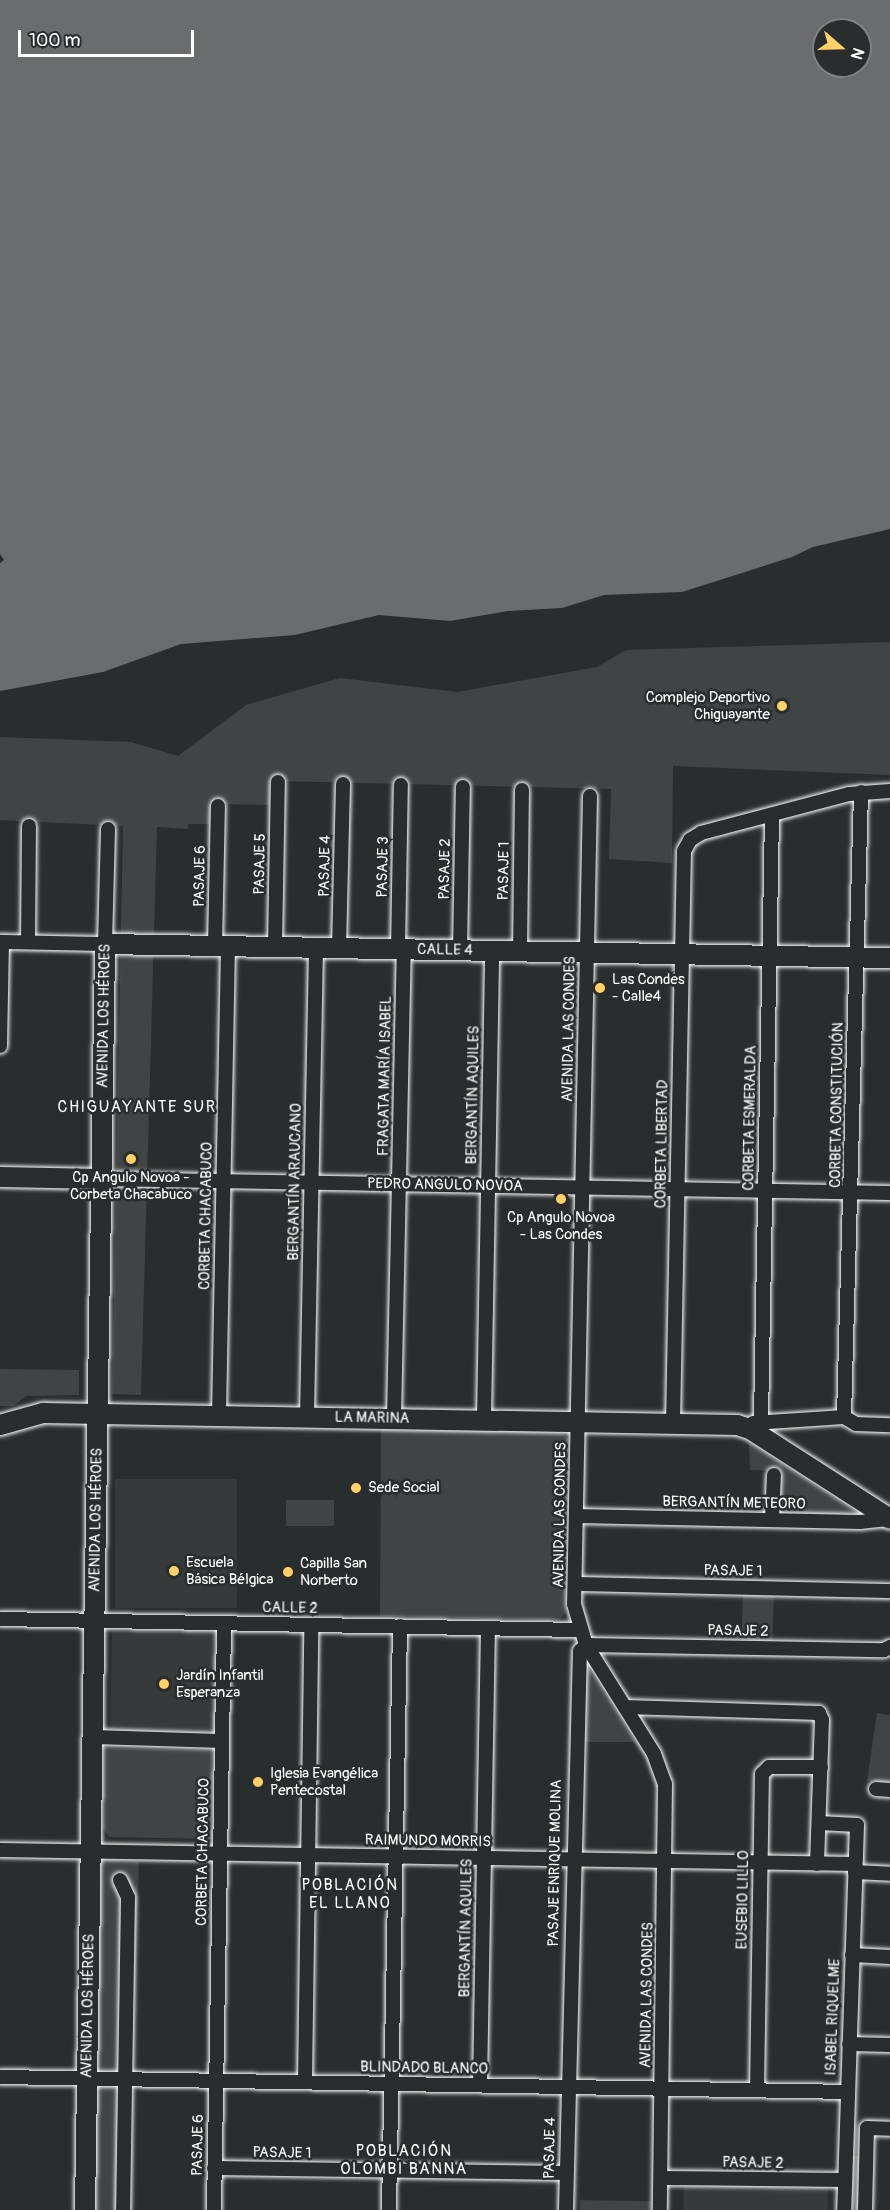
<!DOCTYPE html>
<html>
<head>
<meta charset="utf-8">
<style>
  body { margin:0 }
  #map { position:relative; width:890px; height:2210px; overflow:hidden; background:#2a2d2e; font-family:Pangolin,sans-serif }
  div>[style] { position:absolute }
  .built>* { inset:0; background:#373a3b; transform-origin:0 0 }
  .green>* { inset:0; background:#414445; transform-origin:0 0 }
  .water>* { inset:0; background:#6a6c6d }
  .roads { filter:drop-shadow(0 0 2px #fff) drop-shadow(0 0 2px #fff) }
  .street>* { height:14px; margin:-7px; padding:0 7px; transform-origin:7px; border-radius:7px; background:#2a2d2e }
  .secondary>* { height:20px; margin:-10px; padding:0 10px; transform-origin:10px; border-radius:10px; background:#2a2d2e }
  .dots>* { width:16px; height:16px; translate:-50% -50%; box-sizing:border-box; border:3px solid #2a2d2e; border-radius:50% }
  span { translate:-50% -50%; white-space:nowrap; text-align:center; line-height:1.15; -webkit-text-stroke:5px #2a2d2e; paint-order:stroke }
  .poi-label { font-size:15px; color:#fff }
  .right { translate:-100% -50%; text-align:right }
  .left { translate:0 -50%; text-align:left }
  .street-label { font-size:15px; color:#fff }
  .neighbourhood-label { font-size:16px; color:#fff; letter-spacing:1.5px }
  .north { position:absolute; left:812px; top:18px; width:60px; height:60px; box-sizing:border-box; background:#2a2d2e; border:2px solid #7f8182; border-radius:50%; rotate:110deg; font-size:16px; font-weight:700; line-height:24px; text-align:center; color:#fff }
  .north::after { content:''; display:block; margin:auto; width:21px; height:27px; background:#ffd166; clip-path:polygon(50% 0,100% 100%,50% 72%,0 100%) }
  .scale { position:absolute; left:18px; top:30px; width:176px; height:27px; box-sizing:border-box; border:3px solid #fff; border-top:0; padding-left:8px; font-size:18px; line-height:21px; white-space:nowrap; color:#fff; -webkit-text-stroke:4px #2a2d2e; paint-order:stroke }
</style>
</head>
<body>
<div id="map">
  <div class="built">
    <div style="left:115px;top:1479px;width:122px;height:129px"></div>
    <div style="left:112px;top:1631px;width:105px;height:104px;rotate:1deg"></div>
    <div style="left:684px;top:2182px;width:144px;height:28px;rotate:1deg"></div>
  </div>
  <div class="green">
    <div style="clip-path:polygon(890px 642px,890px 775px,673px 766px,672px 863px,609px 859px,611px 789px,276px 781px,274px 805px,213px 804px,213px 824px,188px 824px,188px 829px,157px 827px,141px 1395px,112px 1394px,123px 826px,0 820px,0 737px,131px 742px,178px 756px,246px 705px,340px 678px,457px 692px,597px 667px,626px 650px)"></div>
    <div style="clip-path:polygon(0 1369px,79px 1370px,79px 1395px,26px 1396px,13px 1406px,0 1406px)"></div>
    <div style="clip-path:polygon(381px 1427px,562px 1432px,568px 1439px,565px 1613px,560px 1620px,380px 1616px)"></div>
    <div style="clip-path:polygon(749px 1443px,865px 1518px,777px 1515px,777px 1471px,750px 1470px)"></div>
    <div style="left:286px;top:1500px;width:48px;height:26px"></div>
    <div style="left:743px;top:1592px;width:31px;height:50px;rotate:2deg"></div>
    <div style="clip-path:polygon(583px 1660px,635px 1742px,583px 1742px)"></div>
    <div style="clip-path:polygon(877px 1713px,890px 1715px,890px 1783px,867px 1781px)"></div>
    <div style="clip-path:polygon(103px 1748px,212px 1750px,212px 1839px,109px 1837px,103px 1829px)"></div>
    <div style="left:101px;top:1860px;width:38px;height:350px;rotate:2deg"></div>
    <div style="left:853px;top:2156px;width:10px;height:54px"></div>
    <div style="left:580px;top:2200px;width:71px;height:10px;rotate:1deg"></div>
  </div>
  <div class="water">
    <div style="clip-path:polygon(evenodd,0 0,890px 0,890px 529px,813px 547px,792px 557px,682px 592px,604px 595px,562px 608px,508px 611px,450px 621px,379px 615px,295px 635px,181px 644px,103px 672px,0 691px,0 563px,4px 560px,0 554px,0 0,824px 30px,860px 30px,860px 66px,824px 66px,824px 30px)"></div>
  </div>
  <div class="roads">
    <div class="street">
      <div style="left:590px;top:796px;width:808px;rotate:91.13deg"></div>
      <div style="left:574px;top:1604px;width:43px;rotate:73.7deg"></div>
      <div style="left:586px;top:1645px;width:128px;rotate:58deg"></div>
      <div style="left:654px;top:1754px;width:32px;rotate:70deg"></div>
      <div style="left:665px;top:1784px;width:426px;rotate:90.7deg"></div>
      <div style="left:0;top:942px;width:105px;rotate:1.1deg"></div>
      <div style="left:105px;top:944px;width:115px;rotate:-88.5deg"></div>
      <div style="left:28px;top:942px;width:116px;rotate:-89.5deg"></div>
      <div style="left:215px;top:946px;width:140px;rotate:-88.8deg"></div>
      <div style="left:275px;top:947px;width:165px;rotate:-89deg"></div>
      <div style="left:339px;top:948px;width:164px;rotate:-88.6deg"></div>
      <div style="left:398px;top:949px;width:164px;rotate:-89deg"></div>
      <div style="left:460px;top:951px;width:164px;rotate:-89deg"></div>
      <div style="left:520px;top:952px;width:162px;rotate:-89.3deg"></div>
      <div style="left:0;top:1046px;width:104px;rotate:-88.9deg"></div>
      <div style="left:101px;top:1179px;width:789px;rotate:1.02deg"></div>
      <div style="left:219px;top:1415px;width:469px;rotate:-88.9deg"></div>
      <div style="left:307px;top:1417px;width:469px;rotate:-88.9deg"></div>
      <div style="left:844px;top:1417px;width:625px;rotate:-88.44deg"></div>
      <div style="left:394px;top:1418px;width:469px;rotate:-88.8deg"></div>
      <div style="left:484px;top:1420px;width:469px;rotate:-89deg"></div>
      <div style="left:761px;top:1421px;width:606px;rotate:-88.96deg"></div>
      <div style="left:673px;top:1423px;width:572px;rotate:-88.9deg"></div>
      <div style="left:684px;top:851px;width:13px;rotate:-61deg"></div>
      <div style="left:690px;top:840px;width:13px;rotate:-32deg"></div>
      <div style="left:701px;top:833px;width:153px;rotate:-14.8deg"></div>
      <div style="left:849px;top:794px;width:41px;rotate:-4.2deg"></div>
      <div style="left:753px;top:1423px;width:91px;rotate:-3.8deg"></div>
      <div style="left:844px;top:1417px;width:14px;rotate:30deg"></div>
      <div style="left:856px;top:1424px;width:34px;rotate:2deg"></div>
      <div style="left:576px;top:1516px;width:284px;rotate:1.2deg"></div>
      <div style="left:860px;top:1522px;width:30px;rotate:-6deg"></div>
      <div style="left:772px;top:1520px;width:45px;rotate:-87.5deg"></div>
      <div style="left:575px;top:1584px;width:315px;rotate:1.3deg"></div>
      <div style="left:0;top:1619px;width:580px;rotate:1.09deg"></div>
      <div style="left:625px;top:1707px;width:194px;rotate:1.8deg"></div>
      <div style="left:819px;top:1713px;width:8px;rotate:67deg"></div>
      <div style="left:822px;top:1720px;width:144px;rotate:92deg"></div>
      <div style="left:93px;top:1737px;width:129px;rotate:1.8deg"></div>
      <div style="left:876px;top:1789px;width:14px;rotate:4deg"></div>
      <div style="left:819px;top:1823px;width:38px;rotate:3deg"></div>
      <div style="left:857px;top:1825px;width:385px;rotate:91.9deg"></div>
      <div style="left:0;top:1850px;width:855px;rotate:0.94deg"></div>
      <div style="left:855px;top:1872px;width:35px;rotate:3deg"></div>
      <div style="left:120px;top:1880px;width:19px;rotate:65deg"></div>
      <div style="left:128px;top:1897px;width:313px;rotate:90.9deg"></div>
      <div style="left:852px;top:1955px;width:38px;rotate:3deg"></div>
      <div style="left:849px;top:2044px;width:41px;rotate:1.4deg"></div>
      <div style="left:0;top:2077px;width:847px;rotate:1.01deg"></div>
      <div style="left:305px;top:2082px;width:457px;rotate:-89.2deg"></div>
      <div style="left:480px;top:2085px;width:457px;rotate:-89deg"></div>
      <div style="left:757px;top:2090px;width:316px;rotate:-89.1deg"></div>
      <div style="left:762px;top:1774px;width:10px;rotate:-45deg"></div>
      <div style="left:769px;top:1767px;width:52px"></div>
      <div style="left:214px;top:2168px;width:352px;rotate:0.8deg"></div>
      <div style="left:661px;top:2178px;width:184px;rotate:0.6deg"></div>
      <div style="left:214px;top:2210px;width:587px;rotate:-89.02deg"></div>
      <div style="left:389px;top:2210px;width:584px;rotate:-88.92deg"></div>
      <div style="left:566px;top:2210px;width:559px;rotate:-88.57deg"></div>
      <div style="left:580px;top:1651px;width:8px;rotate:-45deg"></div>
      <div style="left:586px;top:1645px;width:298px;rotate:1deg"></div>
      <div style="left:884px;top:1650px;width:7px;rotate:-27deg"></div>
      <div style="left:865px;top:2210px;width:82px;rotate:-88.6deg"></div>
      <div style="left:867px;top:2128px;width:23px;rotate:2deg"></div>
    </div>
    <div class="secondary">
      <div style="left:0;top:1177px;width:101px;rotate:1.1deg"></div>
      <div style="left:0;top:1425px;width:45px;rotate:-15.6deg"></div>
      <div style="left:43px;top:1413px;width:694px;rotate:0.99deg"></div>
      <div style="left:737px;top:1425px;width:14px;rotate:17deg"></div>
      <div style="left:750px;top:1429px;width:166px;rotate:32.7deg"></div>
      <div style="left:85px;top:2210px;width:1266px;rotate:-89.09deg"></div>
      <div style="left:105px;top:944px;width:785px;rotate:1.02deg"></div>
    </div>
  </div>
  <div class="dots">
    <div style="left:782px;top:706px;background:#ffd166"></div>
    <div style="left:600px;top:988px;background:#ffd166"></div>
    <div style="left:131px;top:1159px;background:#ffd166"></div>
    <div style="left:561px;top:1199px;background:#ffd166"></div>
    <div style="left:356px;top:1488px;background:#ffd166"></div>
    <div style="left:174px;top:1571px;background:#ffd166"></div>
    <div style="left:288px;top:1572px;background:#ffd166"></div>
    <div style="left:164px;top:1684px;background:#ffd166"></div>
    <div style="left:258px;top:1782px;background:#ffd166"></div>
  </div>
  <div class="poi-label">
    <span class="right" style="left:770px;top:706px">Complejo Deportivo<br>Chiguayante</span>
    <span class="left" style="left:612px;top:988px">Las Condes<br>- Calle4</span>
    <span style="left:131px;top:1186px">Cp Angulo Novoa -<br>Corbeta Chacabuco</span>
    <span style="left:561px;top:1226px">Cp Angulo Novoa<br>- Las Condes</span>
    <span class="left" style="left:368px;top:1488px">Sede Social</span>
    <span class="left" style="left:186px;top:1571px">Escuela<br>Básica Bélgica</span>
    <span class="left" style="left:300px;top:1572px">Capilla San<br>Norberto</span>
    <span class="left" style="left:176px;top:1684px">Jardín Infantil<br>Esperanza</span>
    <span class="left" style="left:270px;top:1782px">Iglesia Evangélica<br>Pentecostal</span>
  </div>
  <div class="street-label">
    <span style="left:260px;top:864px;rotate:-89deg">PASAJE 5</span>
    <span style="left:325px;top:866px;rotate:-89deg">PASAJE 4</span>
    <span style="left:383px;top:867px;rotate:-89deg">PASAJE 3</span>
    <span style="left:445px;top:869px;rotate:-89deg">PASAJE 2</span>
    <span style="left:504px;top:871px;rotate:-89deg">PASAJE 1</span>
    <span style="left:200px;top:876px;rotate:-89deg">PASAJE 6</span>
    <span style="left:445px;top:950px;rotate:1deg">CALLE 4</span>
    <span style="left:104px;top:1016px;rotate:-89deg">AVENIDA LOS HÉROES</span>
    <span style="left:569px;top:1029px;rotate:-89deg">AVENIDA LAS CONDES</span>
    <span style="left:385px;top:1076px;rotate:-89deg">FRAGATA MARÍA ISABEL</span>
    <span style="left:473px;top:1095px;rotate:-89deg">BERGANTÍN AQUILES</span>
    <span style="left:837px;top:1105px;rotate:-89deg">CORBETA CONSTITUCIÓN</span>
    <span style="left:750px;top:1118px;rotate:-89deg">CORBETA ESMERALDA</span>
    <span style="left:662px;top:1144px;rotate:-89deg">CORBETA LIBERTAD</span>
    <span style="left:295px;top:1182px;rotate:-89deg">BERGANTÍN ARAUCANO</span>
    <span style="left:445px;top:1185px;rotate:1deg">PEDRO ANGULO NOVOA</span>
    <span style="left:206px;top:1216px;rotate:-89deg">CORBETA CHACABUCO</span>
    <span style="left:372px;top:1418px;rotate:1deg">LA MARINA</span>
    <span style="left:734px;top:1503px;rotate:1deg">BERGANTÍN METEORO</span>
    <span style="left:560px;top:1515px;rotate:-89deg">AVENIDA LAS CONDES</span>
    <span style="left:96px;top:1520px;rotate:-89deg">AVENIDA LOS HÉROES</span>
    <span style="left:733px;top:1571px;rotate:1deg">PASAJE 1</span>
    <span style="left:290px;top:1608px;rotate:1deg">CALLE 2</span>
    <span style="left:738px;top:1631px;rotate:1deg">PASAJE 2</span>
    <span style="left:428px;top:1841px;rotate:1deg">RAIMUNDO MORRIS</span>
    <span style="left:203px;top:1852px;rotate:-89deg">CORBETA CHACABUCO</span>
    <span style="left:555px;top:1863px;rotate:-89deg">PASAJE ENRIQUE MOLINA</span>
    <span style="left:743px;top:1900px;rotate:-89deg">EUSEBIO LILLO</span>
    <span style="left:466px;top:1928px;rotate:-89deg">BERGANTÍN AQUILES</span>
    <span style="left:647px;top:1995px;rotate:-89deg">AVENIDA LAS CONDES</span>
    <span style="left:88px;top:2006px;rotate:-89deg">AVENIDA LOS HÉROES</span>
    <span style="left:833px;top:2017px;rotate:-88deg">ISABEL RIQUELME</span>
    <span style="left:424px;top:2068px;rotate:1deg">BLINDADO BLANCO</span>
    <span style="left:198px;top:2145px;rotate:-89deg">PASAJE 6</span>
    <span style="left:550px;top:2148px;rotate:-89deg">PASAJE 4</span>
    <span style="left:282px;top:2153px;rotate:1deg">PASAJE 1</span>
    <span style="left:753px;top:2163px;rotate:1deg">PASAJE 2</span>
  </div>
  <div class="neighbourhood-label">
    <span style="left:137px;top:1107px">CHIGUAYANTE SUR</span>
    <span style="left:350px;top:1894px">POBLACIÓN<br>EL LLANO</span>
    <span style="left:404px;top:2160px">POBLACIÓN<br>OLOMBI BANNA</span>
  </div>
  <div class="north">N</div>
  <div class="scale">100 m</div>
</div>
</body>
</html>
